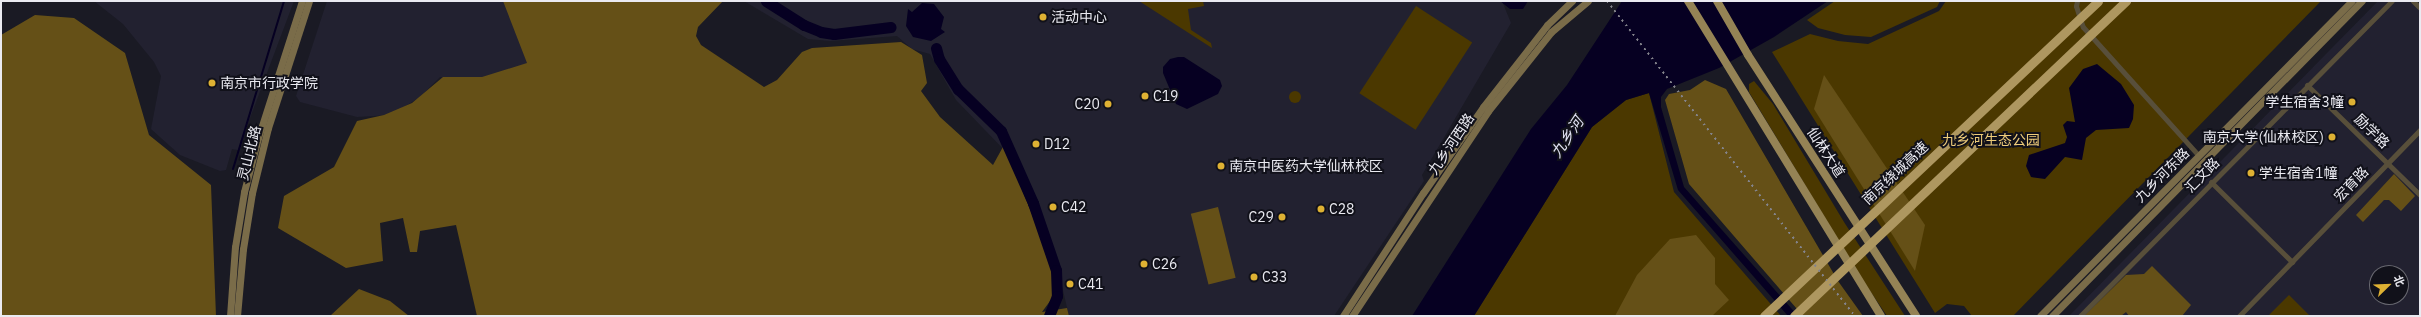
<!DOCTYPE html>
<html>
<head>
<meta charset="utf-8">
<style>
  body { margin:0 }
  #map { position:relative; width:2421px; height:317px; overflow:hidden; background:#1a1a24; font-family:"IBM Plex Sans","Noto Sans SC",sans-serif }
  div>[style] { position:absolute }
  .built>* { inset:0; background:#222130 }
  .green>* { inset:0; background:#4b3800; transform-origin:0 0 }
  .round { border-radius:50% }
  .forest>* { inset:0; background:#655017; transform-origin:0 0 }
  .water>* { inset:0; background:#060022 }
  .stream>* { height:2px; margin:-1px; padding:0 1px; transform-origin:1px; border-radius:1px; background:#060022 }
  .river>* { height:11px; margin:-5.5px; padding:0 5.5px; transform-origin:5.5px; border-radius:5.5px; background:#060022 }
  .minor>* { height:5px; margin:-2.5px; padding:0 2.5px; transform-origin:2.5px; border-radius:2.5px; background:#584f3a }
  .secondary>* { height:7px; margin:-3.5px; padding:0 3.5px; transform-origin:3.5px; border-radius:3.5px; background:#7a6c49 }
  .primary>* { height:8px; margin:-4px; padding:0 4px; transform-origin:4px; border-radius:4px; background:#958355 }
  .motorway>* { height:9px; margin:-4.5px; padding:0 4.5px; transform-origin:4.5px; border-radius:4.5px; background:#ae9760 }
  .rail>* { height:2px; margin-top:-1px; transform-origin:0; background:repeating-linear-gradient(90deg,#84848c 0 2px,transparent 0 6px) }
  .dots>* { width:11px; height:11px; translate:-50% -50%; box-sizing:border-box; border:2px solid #11111a; border-radius:50% }
  span { translate:-50% -50%; white-space:nowrap; text-align:center; line-height:1.15; -webkit-text-stroke:4px #11111a; paint-order:stroke }
  .poi-label { font-size:14px; color:#eaeaf1 }
  .left { translate:0 -50%; text-align:left }
  .right { translate:-100% -50%; text-align:right }
  .street-label { font-size:14px; color:#eaeaf1 }
  .park-label { font-size:14px; color:#eecc7a }
  .water-label { font-size:15px; color:#e1e2f2; font-style:italic }
  .frame { position:absolute; inset:0; border:2px solid #eaeaf1; pointer-events:none }
  .north { position:absolute; left:2369px; top:265px; width:40px; height:40px; box-sizing:border-box; background:#11111a; border:1px solid #686870; border-radius:50%; rotate:67deg; font-size:11px; font-weight:700; line-height:16px; text-align:center; color:#eaeaf1 }
  .north::after { content:''; display:block; margin:auto; width:14px; height:18px; background:#deb133; clip-path:polygon(50% 0,100% 100%,50% 72%,0 100%) }
</style>
</head>
<body>
<div id="map">
  <div class="built">
    <div style="clip-path:polygon(94px 1px,294px 1px,238px 150px,232px 149px,226px 170px,220px 171px,180px 155px,151px 129px,161px 76px,154px 62px,123px 24px)"></div>
    <div style="clip-path:polygon(327px 1px,510px 1px,533px 61px,511px 76px,461px 80px,440px 77px,419px 98px,390px 115px,357px 117px,300px 102px,296px 96px)"></div>
    <div style="clip-path:polygon(744px 1px,1502px 1px,1511px 23px,1422px 175px,1424px 181px,1334px 316px,1069px 316px,1054px 252px,1010px 156px,956px 100px,930px 54px,912px 49px,897px 36px,830px 41px,808px 39px)"></div>
    <div style="clip-path:polygon(evenodd,2378px 1px,2420px 1px,2420px 316px,2069px 316px,2378px 1px,2377px 273px,2401px 273px,2401px 297px,2377px 297px,2377px 273px)"></div>
  </div>
  <div class="green">
    <div style="clip-path:polygon(1139px 1px,1203px 1px,1204px 6px,1188px 9px,1191px 30px,1211px 43px,1212px 48px)"></div>
    <div style="clip-path:polygon(1835px 1px,1940px 1px,1937px 7px,1871px 37px,1845px 35px,1818px 28px,1807px 20px)"></div>
    <div style="clip-path:polygon(1946px 1px,2321px 1px,2013px 316px,1972px 316px,1964px 306px,1947px 304px,1935px 313px,1772px 52px,1810px 34px,1838px 41px,1868px 44px,1939px 11px)"></div>
    <div style="left:1416px;top:6px;width:67px;height:104px;rotate:33deg"></div>
    <div style="clip-path:polygon(1754px 81px,1773px 104px,1844px 222px,1905px 316px,1887px 316px,1862px 279px,1749px 92px,1749px 84px)"></div>
    <div class="round" style="left:1289px;top:91px;width:12px;height:12px"></div>
    <div style="clip-path:polygon(1649px 93px,1674px 192px,1781px 316px,1474px 316px,1592px 127px,1626px 100px)"></div>
    <div style="clip-path:polygon(2289px 295px,2310px 316px,2268px 316px)"></div>
  </div>
  <div class="forest">
    <div style="clip-path:polygon(503px 1px,723px 1px,698px 27px,696px 36px,701px 45px,764px 87px,777px 80px,802px 52px,812px 48px,901px 42px,922px 55px,927px 83px,921px 91px,940px 117px,993px 165px,1004px 145px,1046px 249px,1054px 283px,1053px 297px,1042px 312px,1067px 308px,1069px 316px,477px 316px,456px 225px,420px 231px,417px 252px,410px 252px,403px 218px,380px 223px,383px 261px,346px 268px,278px 228px,284px 196px,334px 167px,357px 121px,384px 115px,412px 103px,443px 77px,482px 77px,527px 63px)"></div>
    <div style="clip-path:polygon(35px 15px,74px 18px,125px 53px,149px 135px,211px 185px,216px 316px,1px 316px,1px 35px)"></div>
    <div style="clip-path:polygon(1824px 75px,1925px 225px,1915px 271px,1814px 109px)"></div>
    <div style="clip-path:polygon(1705px 80px,1726px 89px,1838px 281px,1863px 316px,1803px 316px,1689px 184px,1665px 100px,1669px 94px,1690px 90px)"></div>
    <div style="clip-path:polygon(2394px 174px,2415px 196px,2401px 211px,2389px 200px,2384px 200px,2363px 222px,2356px 215px)"></div>
    <div style="left:1218px;top:207px;width:73px;height:28px;rotate:76deg"></div>
    <div style="clip-path:polygon(1696px 235px,1715px 258px,1715px 284px,1729px 300px,1712px 316px,1615px 316px,1637px 275px,1670px 239px)"></div>
    <div style="clip-path:polygon(2152px 266px,2191px 305px,2182px 316px,2129px 316px,2126px 312px,2121px 316px,2084px 316px,2126px 275px,2144px 274px)"></div>
    <div style="clip-path:polygon(359px 289px,390px 301px,409px 316px,330px 316px)"></div>
  </div>
  <div class="water">
    <div style="clip-path:polygon(1500px 1px,1528px 1px,1523px 9px,1510px 9px)"></div>
    <div style="clip-path:polygon(1622px 1px,1828px 1px,1774px 37px,1719px 68px,1667px 89px,1661px 97px,1661px 107px,1684px 187px,1798px 316px,1788px 316px,1678px 190px,1649px 93px,1626px 100px,1592px 127px,1474px 316px,1412px 316px,1531px 129px,1567px 85px)"></div>
    <div style="clip-path:polygon(922px 3px,934px 4px,944px 17px,941px 29px,945px 32px,931px 41px,913px 37px,906px 26px,908px 9px,912px 12px)"></div>
    <div style="clip-path:polygon(1178px 57px,1184px 57px,1220px 80px,1222px 86px,1218px 94px,1187px 109px,1176px 104px,1163px 73px,1163px 67px,1170px 59px)"></div>
    <div style="clip-path:polygon(2097px 64px,2121px 84px,2134px 105px,2133px 119px,2129px 128px,2096px 130px,2086px 138px,2082px 160px,2065px 157px,2045px 179px,2031px 177px,2026px 166px,2029px 155px,2065px 143px,2067px 137px,2063px 125px,2067px 121px,2075px 122px,2069px 88px,2083px 69px)"></div>
  </div>
  <div class="stream">
    <div style="left:233px;top:169px;width:176px;rotate:-73.1deg"></div>
  </div>
  <div class="river">
    <div style="left:766px;top:1px;width:45px;rotate:32.3deg"></div>
    <div style="left:804px;top:25px;width:18px;rotate:22deg"></div>
    <div style="left:821px;top:32px;width:13px;rotate:9deg"></div>
    <div style="left:834px;top:34px;width:57px;rotate:-7deg"></div>
    <div style="left:936px;top:48px;width:11px;rotate:75deg"></div>
    <div style="left:939px;top:59px;width:36px;rotate:58deg"></div>
    <div style="left:958px;top:89px;width:60px;rotate:44.3deg"></div>
    <div style="left:1001px;top:131px;width:79px;rotate:66deg"></div>
    <div style="left:1033px;top:203px;width:71px;rotate:71.1deg"></div>
    <div style="left:1056px;top:270px;width:26px;rotate:88deg"></div>
    <div style="left:1057px;top:296px;width:22px;rotate:112deg"></div>
  </div>
  <div class="minor">
    <div style="left:2077px;top:1px;width:5px;rotate:101deg"></div>
    <div style="left:2076px;top:6px;width:22px;rotate:72deg"></div>
    <div style="left:2083px;top:27px;width:173px;rotate:48deg"></div>
    <div style="left:2413px;top:1px;width:10px;rotate:45deg"></div>
    <div style="left:2307px;top:85px;width:158px;rotate:44.2deg"></div>
    <div style="left:2211px;top:182px;width:114px;rotate:44.6deg"></div>
    <div style="left:2080px;top:316px;width:443px;rotate:-45.3deg"></div>
    <div style="left:2239px;top:316px;width:260px;rotate:-45.8deg"></div>
  </div>
  <div class="secondary">
    <div style="left:230px;top:316px;width:69px;rotate:-85.9deg"></div>
    <div style="left:235px;top:247px;width:56px;rotate:-80.7deg"></div>
    <div style="left:244px;top:192px;width:56px;rotate:-75.5deg"></div>
    <div style="left:258px;top:138px;width:144px;rotate:-72.2deg"></div>
    <div style="left:237px;top:316px;width:67px;rotate:-84.9deg"></div>
    <div style="left:243px;top:249px;width:57px;rotate:-80.9deg"></div>
    <div style="left:252px;top:193px;width:67px;rotate:-76.2deg"></div>
    <div style="left:268px;top:128px;width:133px;rotate:-72.1deg"></div>
    <div style="left:1343px;top:316px;width:147px;rotate:-57deg"></div>
    <div style="left:1423px;top:193px;width:105px;rotate:-55.1deg"></div>
    <div style="left:1483px;top:107px;width:104px;rotate:-52deg"></div>
    <div style="left:1547px;top:25px;width:35px;rotate:-44deg"></div>
    <div style="left:1352px;top:316px;width:246px;rotate:-56.4deg"></div>
    <div style="left:1488px;top:111px;width:101px;rotate:-51.4deg"></div>
    <div style="left:1551px;top:32px;width:48px;rotate:-40deg"></div>
    <div style="left:2040px;top:316px;width:443px;rotate:-45.3deg"></div>
    <div style="left:2052px;top:316px;width:442px;rotate:-45.5deg"></div>
  </div>
  <div class="primary">
    <div style="left:1688px;top:1px;width:369px;rotate:58.5deg"></div>
    <div style="left:1717px;top:1px;width:62px;rotate:60.1deg"></div>
    <div style="left:1748px;top:55px;width:310px;rotate:57.2deg"></div>
  </div>
  <div class="motorway">
    <div style="left:1764px;top:316px;width:459px;rotate:-43.3deg"></div>
    <div style="left:1794px;top:316px;width:458px;rotate:-43.5deg"></div>
  </div>
  <div class="rail">
    <div style="left:1607px;top:1px;width:401px;rotate:51.8deg"></div>
  </div>
  <div class="dots">
    <div style="left:1043px;top:17px;background:#deb133"></div>
    <div style="left:212px;top:83px;background:#deb133"></div>
    <div style="left:1145px;top:96px;background:#deb133"></div>
    <div style="left:2352px;top:102px;background:#deb133"></div>
    <div style="left:1108px;top:104px;background:#deb133"></div>
    <div style="left:2332px;top:137px;background:#deb133"></div>
    <div style="left:1036px;top:144px;background:#deb133"></div>
    <div style="left:1221px;top:166px;background:#deb133"></div>
    <div style="left:2251px;top:173px;background:#deb133"></div>
    <div style="left:1053px;top:207px;background:#deb133"></div>
    <div style="left:1321px;top:209px;background:#deb133"></div>
    <div style="left:1282px;top:217px;background:#deb133"></div>
    <div style="left:1144px;top:264px;background:#deb133"></div>
    <div style="left:1254px;top:277px;background:#deb133"></div>
    <div style="left:1070px;top:284px;background:#deb133"></div>
  </div>
  <div class="poi-label">
    <span class="left" style="left:1051px;top:17px">活动中心</span>
    <span class="left" style="left:220px;top:83px">南京市行政学院</span>
    <span class="left" style="left:1153px;top:96px">C19</span>
    <span class="right" style="left:2344px;top:102px">学生宿舍3幢</span>
    <span class="right" style="left:1100px;top:104px">C20</span>
    <span class="right" style="left:2324px;top:137px">南京大学(仙林校区)</span>
    <span class="left" style="left:1044px;top:144px">D12</span>
    <span class="left" style="left:1229px;top:166px">南京中医药大学仙林校区</span>
    <span class="left" style="left:2259px;top:173px">学生宿舍1幢</span>
    <span class="left" style="left:1061px;top:207px">C42</span>
    <span class="left" style="left:1329px;top:209px">C28</span>
    <span class="right" style="left:1274px;top:217px">C29</span>
    <span class="left" style="left:1152px;top:264px">C26</span>
    <span class="left" style="left:1262px;top:277px">C33</span>
    <span class="left" style="left:1078px;top:284px">C41</span>
  </div>
  <div class="street-label">
    <span style="left:2372px;top:131px;rotate:44deg">励学路</span>
    <span style="left:1451px;top:144px;rotate:-56deg">九乡河西路</span>
    <span style="left:1826px;top:152px;rotate:57deg">仙林大道</span>
    <span style="left:249px;top:153px;rotate:-76deg">灵山北路</span>
    <span style="left:1895px;top:173px;rotate:-43deg">南京绕城高速</span>
    <span style="left:2162px;top:175px;rotate:-45deg">九乡河东路</span>
    <span style="left:2202px;top:175px;rotate:-46deg">汇文路</span>
    <span style="left:2351px;top:184px;rotate:-46deg">宏育路</span>
  </div>
  <div class="park-label">
    <span style="left:1991px;top:140px">九乡河生态公园</span>
  </div>
  <div class="water-label">
    <span style="left:1567px;top:137px;rotate:-56deg">九乡河</span>
  </div>
  <div class="frame"></div>
  <div class="north">北</div>
</div>
</body>
</html>
